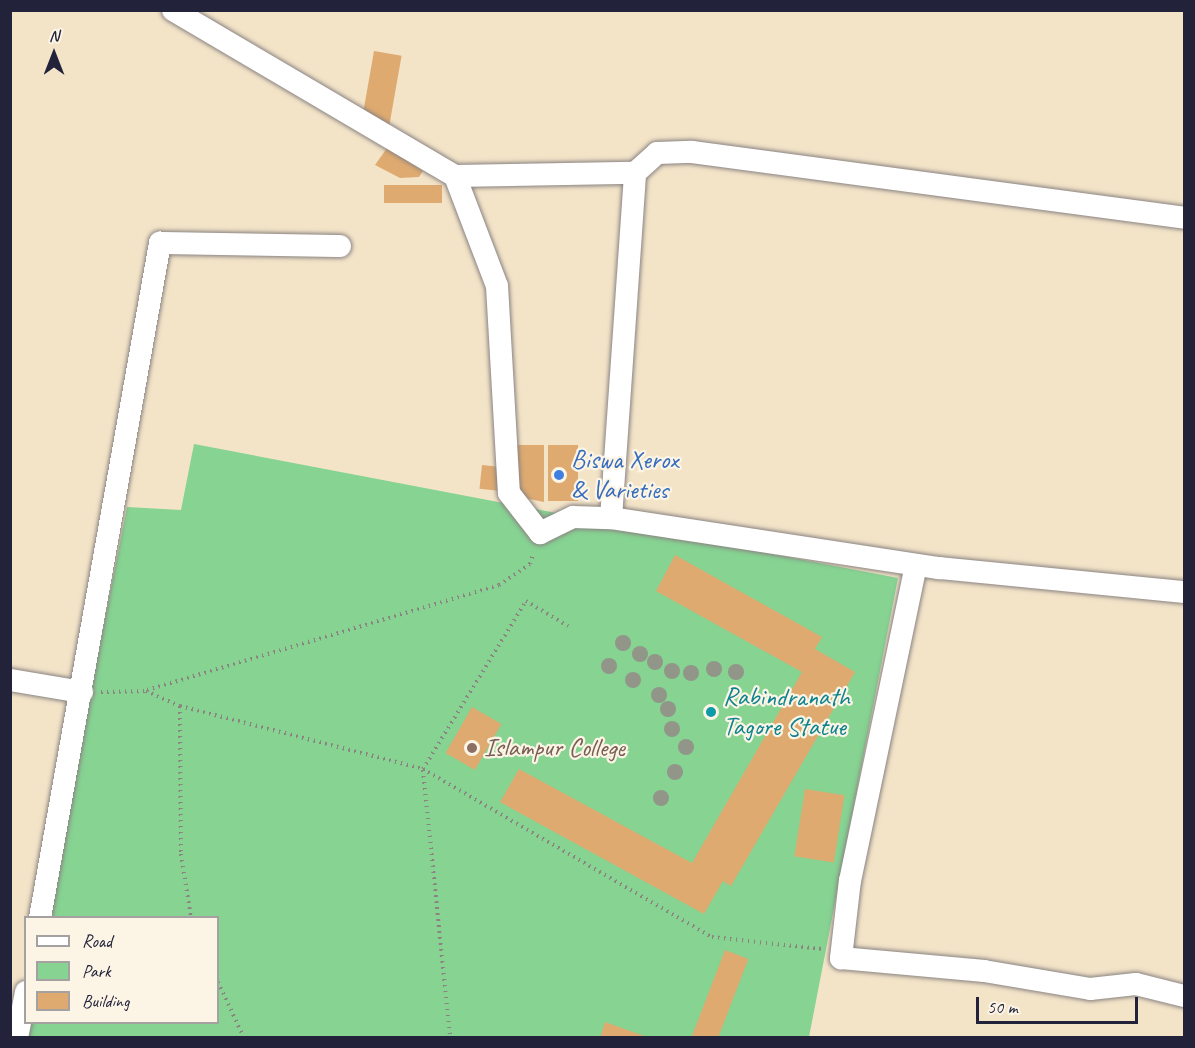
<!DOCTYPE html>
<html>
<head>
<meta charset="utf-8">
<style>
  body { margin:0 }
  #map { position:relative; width:1195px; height:1048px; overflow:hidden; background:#f3e4c8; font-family:Caveat,sans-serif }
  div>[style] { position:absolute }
  .green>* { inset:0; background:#86d392 }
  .building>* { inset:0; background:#deaa70; transform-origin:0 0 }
  .path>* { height:4px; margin-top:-2px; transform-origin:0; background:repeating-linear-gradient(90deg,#8a8382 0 1.5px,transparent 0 6px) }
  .roads { filter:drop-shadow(0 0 2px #8a8382) drop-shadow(0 0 2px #8a8382) }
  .minor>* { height:22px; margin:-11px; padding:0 11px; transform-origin:11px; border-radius:11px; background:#fff }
  .trees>* { width:16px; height:16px; margin:-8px; border-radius:50%; background:#919689 }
  .dots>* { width:16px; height:16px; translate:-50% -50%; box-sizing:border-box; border:3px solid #fcf5e5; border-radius:50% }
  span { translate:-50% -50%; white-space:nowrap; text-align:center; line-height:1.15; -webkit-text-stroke:4.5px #fcf5e5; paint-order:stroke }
  .shop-label { font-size:26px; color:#366cbe }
  .left { translate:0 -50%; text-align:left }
  .culture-label { font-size:26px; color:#0d838f }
  .education-label { font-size:26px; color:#785e54 }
  .frame { position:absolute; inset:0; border:12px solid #22223b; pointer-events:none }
  .legend { position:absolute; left:24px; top:916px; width:195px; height:108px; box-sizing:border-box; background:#fcf5e5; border:2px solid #a5a1a1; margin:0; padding:8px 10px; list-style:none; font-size:18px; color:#22223b }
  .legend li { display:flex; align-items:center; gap:12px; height:30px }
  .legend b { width:30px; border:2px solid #a5a1a1 }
  .north { position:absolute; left:24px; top:24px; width:60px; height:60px; -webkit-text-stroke:4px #fcf5e5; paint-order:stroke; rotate:0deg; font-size:16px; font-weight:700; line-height:24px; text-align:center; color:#22223b }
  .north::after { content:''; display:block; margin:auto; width:21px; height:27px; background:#22223b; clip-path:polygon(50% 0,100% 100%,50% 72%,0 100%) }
  .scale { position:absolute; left:976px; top:997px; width:162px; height:27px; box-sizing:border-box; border:3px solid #22223b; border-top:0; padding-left:8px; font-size:18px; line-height:21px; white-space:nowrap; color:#22223b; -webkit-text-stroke:4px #fcf5e5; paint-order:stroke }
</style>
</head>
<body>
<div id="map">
  <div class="green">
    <div style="clip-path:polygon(194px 444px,898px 578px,809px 1037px,22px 1038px,26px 1022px,218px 1022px,218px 918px,46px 917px,127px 507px,181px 510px)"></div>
  </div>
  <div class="building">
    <div style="left:374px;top:51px;width:28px;height:73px;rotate:10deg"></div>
    <div style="clip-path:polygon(387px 148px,423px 171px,419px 177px,400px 178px,375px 165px)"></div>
    <div style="left:384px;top:185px;width:58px;height:18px"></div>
    <div style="clip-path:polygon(516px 445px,544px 445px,544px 502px,524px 498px,517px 488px)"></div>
    <div style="left:548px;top:445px;width:30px;height:56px"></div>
    <div style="left:482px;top:465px;width:19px;height:24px;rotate:6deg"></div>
    <div style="clip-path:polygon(675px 555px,822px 637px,815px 649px,855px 672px,731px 886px,723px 881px,704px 914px,500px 802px,519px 769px,692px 863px,802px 672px,656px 591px)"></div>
    <div style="left:472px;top:707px;width:34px;height:53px;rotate:30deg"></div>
    <div style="left:805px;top:789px;width:40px;height:68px;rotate:9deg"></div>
    <div style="left:725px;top:950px;width:25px;height:94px;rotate:21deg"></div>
    <div style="clip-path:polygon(605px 1022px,647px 1037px,647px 1038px,600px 1038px)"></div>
  </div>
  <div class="path">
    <div style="left:147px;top:690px;width:367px;rotate:-16.6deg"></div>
    <div style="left:499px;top:585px;width:37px;rotate:-34deg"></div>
    <div style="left:530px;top:564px;width:10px;rotate:-73deg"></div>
    <div style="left:101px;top:692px;width:45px;rotate:-1.3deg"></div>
    <div style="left:146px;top:691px;width:37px;rotate:24deg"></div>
    <div style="left:180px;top:706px;width:251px;rotate:14.5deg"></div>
    <div style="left:423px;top:769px;width:197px;rotate:-58.5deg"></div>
    <div style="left:526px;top:601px;width:49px;rotate:30.8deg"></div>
    <div style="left:180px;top:706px;width:148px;rotate:89.6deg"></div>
    <div style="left:181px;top:854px;width:65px;rotate:81.1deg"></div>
    <div style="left:423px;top:769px;width:334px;rotate:30.2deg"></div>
    <div style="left:712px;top:937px;width:112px;rotate:6.2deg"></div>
    <div style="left:423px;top:770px;width:269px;rotate:84.2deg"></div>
    <div style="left:218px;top:982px;width:62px;rotate:65.1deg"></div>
  </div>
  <div class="roads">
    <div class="minor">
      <div style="left:173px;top:10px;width:327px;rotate:30.5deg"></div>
      <div style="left:455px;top:176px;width:180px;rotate:-1deg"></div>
      <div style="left:635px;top:173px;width:30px;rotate:-42deg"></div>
      <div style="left:657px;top:153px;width:35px;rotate:-2deg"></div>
      <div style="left:692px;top:152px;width:496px;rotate:7.6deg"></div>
      <div style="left:455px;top:176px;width:118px;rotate:69.1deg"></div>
      <div style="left:497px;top:286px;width:207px;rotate:86.7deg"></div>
      <div style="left:509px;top:493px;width:51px;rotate:52.2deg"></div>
      <div style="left:540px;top:533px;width:37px;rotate:-26deg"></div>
      <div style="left:573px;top:517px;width:38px;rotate:2deg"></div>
      <div style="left:611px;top:518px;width:346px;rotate:-86deg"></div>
      <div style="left:611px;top:518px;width:332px;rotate:8.7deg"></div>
      <div style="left:939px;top:568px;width:246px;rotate:5.6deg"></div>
      <div style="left:916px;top:565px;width:322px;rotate:101.8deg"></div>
      <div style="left:850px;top:880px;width:79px;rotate:96.6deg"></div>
      <div style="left:841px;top:958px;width:144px;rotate:5.2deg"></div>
      <div style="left:984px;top:971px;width:108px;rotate:9.6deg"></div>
      <div style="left:1090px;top:989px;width:46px;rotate:-6.2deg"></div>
      <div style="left:1136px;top:984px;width:49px;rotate:14deg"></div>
      <div style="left:10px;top:680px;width:73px;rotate:9.5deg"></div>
      <div style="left:40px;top:918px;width:686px;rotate:-79.92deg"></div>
      <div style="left:160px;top:243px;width:180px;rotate:1deg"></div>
      <div style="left:17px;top:1038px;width:47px;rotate:-78.9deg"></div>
    </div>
  </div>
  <div class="trees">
    <div style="left:623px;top:643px"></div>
    <div style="left:640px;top:654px"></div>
    <div style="left:655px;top:662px"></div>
    <div style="left:609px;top:666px"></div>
    <div style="left:714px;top:669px"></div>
    <div style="left:672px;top:671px"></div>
    <div style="left:736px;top:672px"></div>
    <div style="left:691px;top:673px"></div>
    <div style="left:633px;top:680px"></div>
    <div style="left:659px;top:695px"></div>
    <div style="left:668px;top:709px"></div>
    <div style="left:672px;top:729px"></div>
    <div style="left:686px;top:747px"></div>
    <div style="left:675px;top:772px"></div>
    <div style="left:661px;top:798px"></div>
  </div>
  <div class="dots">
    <div style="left:559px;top:475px;background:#3f7fe0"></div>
    <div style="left:711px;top:712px;background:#0f9aa8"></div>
    <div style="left:472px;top:748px;background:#8d6e63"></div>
  </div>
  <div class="shop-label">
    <span class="left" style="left:571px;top:475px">Biswa Xerox<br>&amp; Varieties</span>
  </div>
  <div class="culture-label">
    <span class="left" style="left:723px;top:712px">Rabindranath<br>Tagore Statue</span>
  </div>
  <div class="education-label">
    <span class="left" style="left:484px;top:748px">Islampur College</span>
  </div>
  <div class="frame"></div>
  <ul class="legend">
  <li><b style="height:8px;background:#fff"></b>Road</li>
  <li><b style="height:16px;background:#86d392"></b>Park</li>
  <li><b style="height:16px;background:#deaa70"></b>Building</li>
  </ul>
  <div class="north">N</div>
  <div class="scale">50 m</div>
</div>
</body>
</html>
